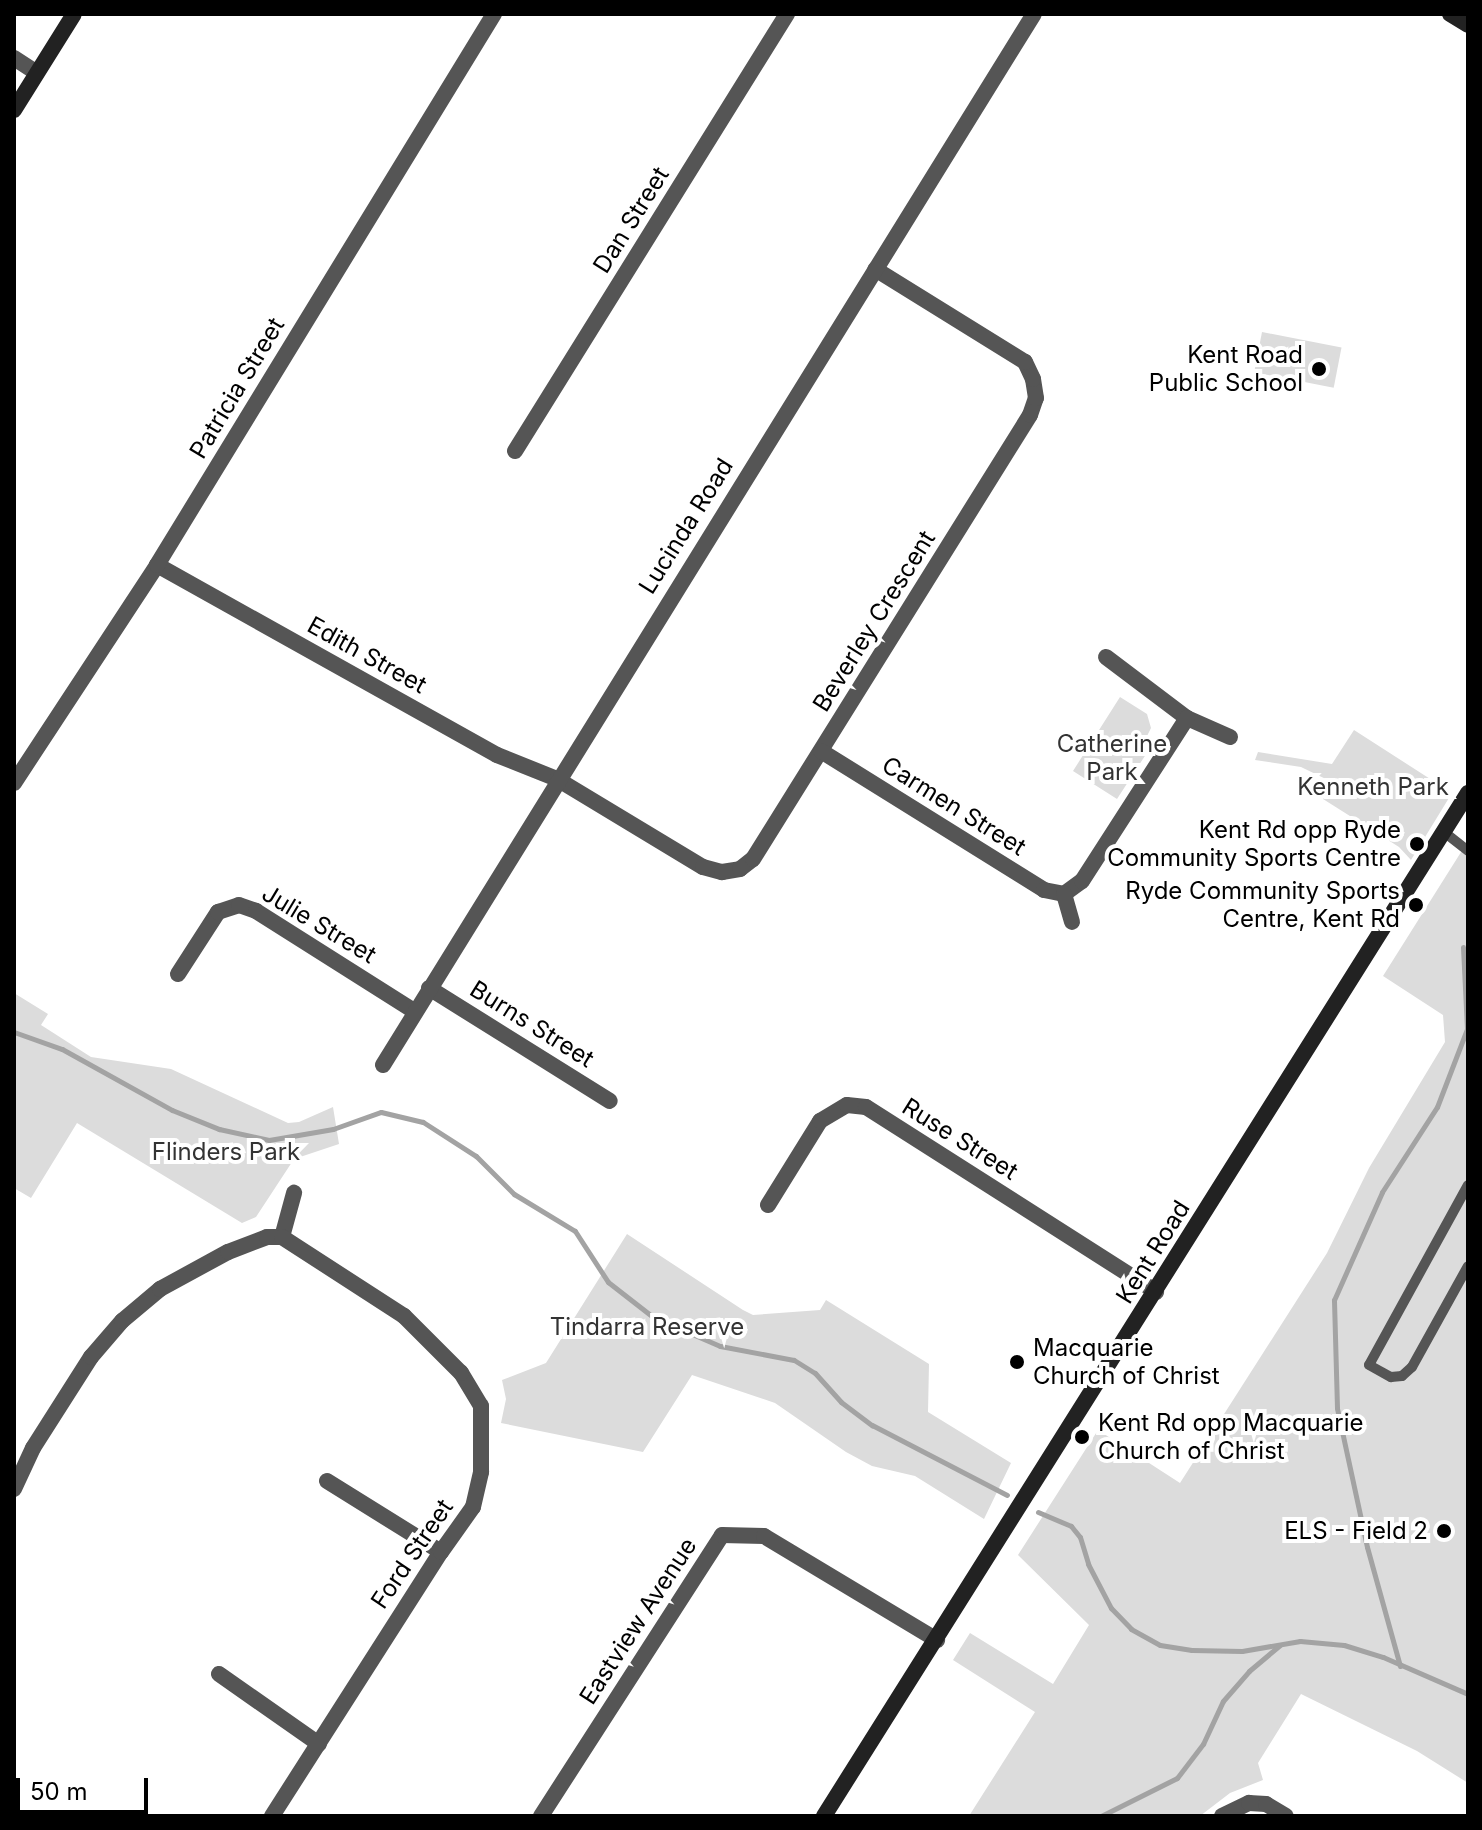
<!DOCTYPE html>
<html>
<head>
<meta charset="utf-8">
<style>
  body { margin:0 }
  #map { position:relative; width:1482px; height:1830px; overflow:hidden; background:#fff; font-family:Inter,sans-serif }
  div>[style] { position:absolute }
  .green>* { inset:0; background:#dcdcdc; transform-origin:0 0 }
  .stream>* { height:5px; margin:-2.5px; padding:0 2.5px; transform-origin:2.5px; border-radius:2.5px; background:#a3a3a3 }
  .lane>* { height:10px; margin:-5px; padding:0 5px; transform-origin:5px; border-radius:5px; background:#555 }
  .street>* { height:16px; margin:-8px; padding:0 8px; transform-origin:8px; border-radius:8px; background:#555 }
  .secondary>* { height:16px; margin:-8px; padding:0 8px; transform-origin:8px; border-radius:8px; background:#222 }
  .dots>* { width:22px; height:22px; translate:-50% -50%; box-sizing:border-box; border:4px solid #fff; border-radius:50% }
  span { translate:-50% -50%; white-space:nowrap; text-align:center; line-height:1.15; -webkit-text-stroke:8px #fff; paint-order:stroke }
  .street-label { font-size:24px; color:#000 }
  .poi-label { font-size:24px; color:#000 }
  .right { translate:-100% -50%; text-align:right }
  .left { translate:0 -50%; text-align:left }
  .park-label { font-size:24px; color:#333 }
  .frame { position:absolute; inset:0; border:16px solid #000; pointer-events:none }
  .scale { position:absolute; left:16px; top:1778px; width:132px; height:36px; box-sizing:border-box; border:4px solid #000; border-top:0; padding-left:10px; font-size:24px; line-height:28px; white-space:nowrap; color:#000; -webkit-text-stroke:6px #fff; paint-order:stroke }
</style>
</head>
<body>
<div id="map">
  <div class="green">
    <div style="left:1262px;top:332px;width:81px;height:41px;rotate:11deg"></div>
    <div style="clip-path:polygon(1120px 697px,1147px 714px,1151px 728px,1145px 740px,1152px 745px,1117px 799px,1073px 771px)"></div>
    <div style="clip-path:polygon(1354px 730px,1452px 793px,1411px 860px,1399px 847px,1323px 799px,1332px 782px,1301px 767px,1255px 760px,1258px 752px,1332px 764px)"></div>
    <div style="clip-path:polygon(1468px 841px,1468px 1783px,1417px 1751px,1301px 1694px,1258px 1763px,1263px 1780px,1230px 1793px,1200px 1816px,969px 1816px,1035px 1712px,953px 1660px,970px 1633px,1053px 1684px,1089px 1625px,1018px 1555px,1098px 1430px,1180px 1483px,1327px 1253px,1369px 1168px,1445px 1042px,1443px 1015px,1383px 976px)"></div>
    <div style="clip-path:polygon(14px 993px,48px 1014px,41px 1025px,91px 1057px,171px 1069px,288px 1123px,299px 1122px,333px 1107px,339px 1144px,294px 1159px,256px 1217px,242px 1223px,77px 1123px,31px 1198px,14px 1188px)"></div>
    <div style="clip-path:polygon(627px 1234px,743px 1310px,753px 1315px,820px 1310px,826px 1300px,929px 1364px,928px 1412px,1011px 1463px,984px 1519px,915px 1476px,872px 1466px,846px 1452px,775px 1403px,692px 1375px,643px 1452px,501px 1423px,506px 1399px,502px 1380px,546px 1363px)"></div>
  </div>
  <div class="stream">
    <div style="left:14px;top:1032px;width:51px;rotate:19.5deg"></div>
    <div style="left:62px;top:1049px;width:126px;rotate:29deg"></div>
    <div style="left:172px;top:1110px;width:51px;rotate:22deg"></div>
    <div style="left:219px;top:1129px;width:51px;rotate:12.4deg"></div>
    <div style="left:269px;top:1140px;width:65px;rotate:-9.8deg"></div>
    <div style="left:333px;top:1129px;width:51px;rotate:-19.5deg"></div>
    <div style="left:381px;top:1112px;width:43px;rotate:13.4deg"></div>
    <div style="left:423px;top:1122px;width:63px;rotate:32.7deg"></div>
    <div style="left:476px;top:1156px;width:54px;rotate:45deg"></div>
    <div style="left:514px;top:1194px;width:71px;rotate:31.2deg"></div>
    <div style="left:575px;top:1231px;width:61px;rotate:57.1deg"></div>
    <div style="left:608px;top:1282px;width:57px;rotate:37.9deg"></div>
    <div style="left:653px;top:1317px;width:73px;rotate:23.4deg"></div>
    <div style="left:720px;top:1346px;width:75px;rotate:10.7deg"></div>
    <div style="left:794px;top:1360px;width:25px;rotate:32deg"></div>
    <div style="left:815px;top:1373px;width:39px;rotate:48deg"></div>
    <div style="left:841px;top:1402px;width:39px;rotate:37deg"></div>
    <div style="left:872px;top:1425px;width:152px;rotate:27.4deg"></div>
    <div style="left:1038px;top:1512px;width:36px;rotate:23deg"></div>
    <div style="left:1071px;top:1526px;width:14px;rotate:51deg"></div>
    <div style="left:1080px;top:1537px;width:28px;rotate:73deg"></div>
    <div style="left:1088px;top:1564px;width:50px;rotate:62.4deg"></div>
    <div style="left:1111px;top:1608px;width:29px;rotate:46deg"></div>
    <div style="left:1131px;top:1629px;width:33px;rotate:29deg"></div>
    <div style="left:1160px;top:1645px;width:32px;rotate:9deg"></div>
    <div style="left:1192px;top:1650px;width:50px;rotate:1.1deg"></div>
    <div style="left:1242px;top:1651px;width:59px;rotate:-9.8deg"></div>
    <div style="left:1300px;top:1641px;width:44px;rotate:5.2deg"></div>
    <div style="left:1344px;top:1645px;width:41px;rotate:17.1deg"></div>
    <div style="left:1383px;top:1657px;width:93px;rotate:23.5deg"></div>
    <div style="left:1400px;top:1666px;width:123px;rotate:-105.5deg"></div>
    <div style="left:1367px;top:1547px;width:142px;rotate:-102.2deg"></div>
    <div style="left:1337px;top:1408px;width:108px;rotate:-91.6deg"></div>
    <div style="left:1334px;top:1300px;width:118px;rotate:-66deg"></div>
    <div style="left:1382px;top:1192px;width:101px;rotate:-57.1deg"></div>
    <div style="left:1437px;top:1107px;width:84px;rotate:-69deg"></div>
    <div style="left:1467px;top:1029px;width:82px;rotate:-92.8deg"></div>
    <div style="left:1101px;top:1816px;width:85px;rotate:-26.6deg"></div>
    <div style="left:1177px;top:1778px;width:43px;rotate:-52.6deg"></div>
    <div style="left:1203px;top:1744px;width:47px;rotate:-65.1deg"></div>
    <div style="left:1223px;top:1701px;width:40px;rotate:-49deg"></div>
    <div style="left:1249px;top:1671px;width:40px;rotate:-40deg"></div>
  </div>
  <div class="lane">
    <div style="left:1444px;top:832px;width:31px;rotate:38deg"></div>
    <div style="left:1468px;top:1185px;width:205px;rotate:118.8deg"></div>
    <div style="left:1369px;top:1365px;width:25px;rotate:29deg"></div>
    <div style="left:1391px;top:1377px;width:11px;rotate:-5deg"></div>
    <div style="left:1402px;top:1376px;width:13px;rotate:-42deg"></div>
    <div style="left:1412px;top:1367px;width:115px;rotate:-61deg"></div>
  </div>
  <div class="street">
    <div style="left:14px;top:58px;width:27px;rotate:33deg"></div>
    <div style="left:515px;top:451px;width:515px;rotate:-58.1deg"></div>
    <div style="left:157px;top:565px;width:389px;rotate:29.2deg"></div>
    <div style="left:497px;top:755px;width:65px;rotate:21.8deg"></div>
    <div style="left:557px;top:779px;width:170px;rotate:31.1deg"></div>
    <div style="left:703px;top:867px;width:20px;rotate:15deg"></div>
    <div style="left:722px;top:872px;width:18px;rotate:-9deg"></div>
    <div style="left:740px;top:869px;width:16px;rotate:-38deg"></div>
    <div style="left:753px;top:859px;width:523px;rotate:-58.04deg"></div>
    <div style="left:1030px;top:415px;width:18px;rotate:-71deg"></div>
    <div style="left:1036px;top:398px;width:19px;rotate:-99deg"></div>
    <div style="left:1033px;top:379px;width:19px;rotate:-115deg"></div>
    <div style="left:1025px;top:362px;width:176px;rotate:-148.2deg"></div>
    <div style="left:1106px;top:657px;width:101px;rotate:37deg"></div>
    <div style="left:1187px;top:718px;width:47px;rotate:23.8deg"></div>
    <div style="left:821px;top:751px;width:263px;rotate:31.9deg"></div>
    <div style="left:1044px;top:890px;width:20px;rotate:11deg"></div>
    <div style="left:1064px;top:894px;width:22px;rotate:-36deg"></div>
    <div style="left:1082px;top:881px;width:194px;rotate:-57.2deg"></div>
    <div style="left:14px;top:783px;width:261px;rotate:-56.7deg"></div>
    <div style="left:157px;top:565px;width:646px;rotate:-58.55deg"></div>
    <div style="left:1064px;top:894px;width:29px;rotate:74deg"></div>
    <div style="left:178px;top:974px;width:74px;rotate:-57.2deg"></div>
    <div style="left:218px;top:912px;width:22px;rotate:-18deg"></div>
    <div style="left:239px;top:905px;width:18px;rotate:19deg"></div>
    <div style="left:256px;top:911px;width:187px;rotate:32.3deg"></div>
    <div style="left:429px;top:988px;width:213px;rotate:32deg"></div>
    <div style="left:383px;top:1065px;width:1236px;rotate:-58.23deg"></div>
    <div style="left:768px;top:1205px;width:99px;rotate:-58.2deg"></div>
    <div style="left:820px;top:1121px;width:31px;rotate:-31deg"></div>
    <div style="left:847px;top:1105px;width:19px;rotate:6deg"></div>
    <div style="left:866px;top:1107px;width:344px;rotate:32.5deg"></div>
    <div style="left:282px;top:1237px;width:46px;rotate:-74.7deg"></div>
    <div style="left:327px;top:1481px;width:134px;rotate:31.9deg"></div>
    <div style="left:14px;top:1489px;width:45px;rotate:-65.1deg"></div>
    <div style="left:33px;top:1448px;width:108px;rotate:-57.5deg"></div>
    <div style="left:91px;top:1357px;width:48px;rotate:-49.3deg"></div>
    <div style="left:122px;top:1321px;width:50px;rotate:-40.1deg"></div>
    <div style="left:160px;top:1289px;width:77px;rotate:-28.6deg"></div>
    <div style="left:228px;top:1252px;width:42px;rotate:-21deg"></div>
    <div style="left:267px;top:1237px;width:15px"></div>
    <div style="left:219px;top:1674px;width:122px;rotate:35deg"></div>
    <div style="left:272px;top:1816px;width:313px;rotate:-57.4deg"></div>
    <div style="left:441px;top:1552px;width:55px;rotate:-54.6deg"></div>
    <div style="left:473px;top:1507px;width:36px;rotate:-77deg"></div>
    <div style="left:481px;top:1472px;width:66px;rotate:-90deg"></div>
    <div style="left:481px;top:1406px;width:39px;rotate:-121deg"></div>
    <div style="left:461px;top:1373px;width:81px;rotate:-135deg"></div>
    <div style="left:404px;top:1316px;width:145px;rotate:-147.1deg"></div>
    <div style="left:541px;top:1816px;width:334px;rotate:-57.2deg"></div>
    <div style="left:722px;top:1535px;width:42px;rotate:1.4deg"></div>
    <div style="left:764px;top:1536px;width:202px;rotate:31deg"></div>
    <div style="left:1222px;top:1816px;width:30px;rotate:-26deg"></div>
    <div style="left:1249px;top:1803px;width:17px;rotate:3deg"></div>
    <div style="left:1266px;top:1804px;width:23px;rotate:31deg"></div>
  </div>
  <div class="secondary">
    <div style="left:1450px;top:14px;width:21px;rotate:31deg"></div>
    <div style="left:14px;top:110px;width:113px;rotate:-58deg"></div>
    <div style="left:824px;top:1816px;width:1209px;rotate:-57.81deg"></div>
  </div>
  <div class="dots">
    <div style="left:1319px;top:369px;background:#000"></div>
    <div style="left:1417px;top:844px;background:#000"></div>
    <div style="left:1416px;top:905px;background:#000"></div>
    <div style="left:1017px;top:1362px;background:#000"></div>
    <div style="left:1082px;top:1437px;background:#000"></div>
    <div style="left:1444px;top:1531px;background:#000"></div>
  </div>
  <div class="street-label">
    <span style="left:631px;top:220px;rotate:-58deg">Dan Street</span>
    <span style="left:237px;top:388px;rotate:-59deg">Patricia Street</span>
    <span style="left:686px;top:526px;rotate:-58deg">Lucinda Road</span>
    <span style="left:874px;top:621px;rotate:-58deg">Beverley Crescent</span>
    <span style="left:367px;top:655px;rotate:29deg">Edith Street</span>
    <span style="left:954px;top:806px;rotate:32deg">Carmen Street</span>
    <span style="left:319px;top:924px;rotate:31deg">Julie Street</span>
    <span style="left:532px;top:1024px;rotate:32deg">Burns Street</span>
    <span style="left:960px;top:1139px;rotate:32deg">Ruse Street</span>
    <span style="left:1153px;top:1252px;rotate:-58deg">Kent Road</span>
    <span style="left:412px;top:1554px;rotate:-56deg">Ford Street</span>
    <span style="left:638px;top:1621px;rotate:-57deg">Eastview Avenue</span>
  </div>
  <div class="poi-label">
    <span class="right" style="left:1303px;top:369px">Kent Road<br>Public School</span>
    <span class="right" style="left:1401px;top:844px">Kent Rd opp Ryde<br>Community Sports Centre</span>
    <span class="right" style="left:1400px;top:905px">Ryde Community Sports<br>Centre, Kent Rd</span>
    <span class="left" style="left:1033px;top:1362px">Macquarie<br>Church of Christ</span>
    <span class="left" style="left:1098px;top:1437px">Kent Rd opp Macquarie<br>Church of Christ</span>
    <span class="right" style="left:1428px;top:1531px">ELS - Field 2</span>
  </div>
  <div class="park-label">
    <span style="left:1112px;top:758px">Catherine<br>Park</span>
    <span style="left:1373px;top:787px">Kenneth Park</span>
    <span style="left:226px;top:1152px">Flinders Park</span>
    <span style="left:647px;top:1327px">Tindarra Reserve</span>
  </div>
  <div class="frame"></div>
  <div class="scale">50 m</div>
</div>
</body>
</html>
